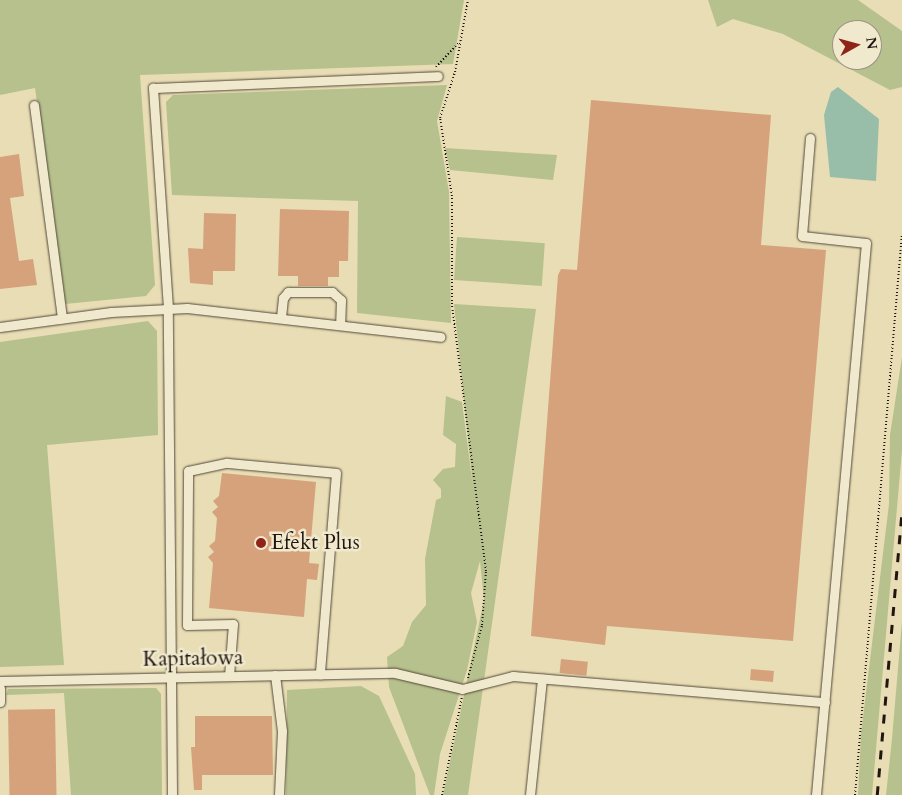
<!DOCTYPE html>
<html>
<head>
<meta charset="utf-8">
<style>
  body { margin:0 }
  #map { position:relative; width:902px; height:795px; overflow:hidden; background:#e8ddb4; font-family:Cardo,serif }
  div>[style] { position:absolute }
  .green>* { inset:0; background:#b6c18d; transform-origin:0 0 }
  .water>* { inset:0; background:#98bda8 }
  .building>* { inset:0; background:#d6a27b; transform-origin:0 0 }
  .path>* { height:2px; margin-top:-1px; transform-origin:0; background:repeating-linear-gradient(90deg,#201510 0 1px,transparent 0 3.5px) }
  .roads { filter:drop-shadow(0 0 1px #524739) drop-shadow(0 0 1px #524739) }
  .minor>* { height:9px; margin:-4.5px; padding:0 4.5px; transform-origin:4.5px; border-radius:4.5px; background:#f0e9ce }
  .rail>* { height:2.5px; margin-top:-1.25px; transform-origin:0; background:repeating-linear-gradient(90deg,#201510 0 9px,transparent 0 18px) }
  .dots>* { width:14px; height:14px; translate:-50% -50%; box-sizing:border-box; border:2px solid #f0e9ce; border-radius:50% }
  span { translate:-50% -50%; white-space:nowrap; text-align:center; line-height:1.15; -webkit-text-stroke:5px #f0e9ce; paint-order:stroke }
  .poi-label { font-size:21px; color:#201510 }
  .left { translate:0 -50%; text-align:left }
  .street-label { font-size:21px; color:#201510 }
  .north { position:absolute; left:832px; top:20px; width:50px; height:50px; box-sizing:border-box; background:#f0e9ce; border:1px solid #9d9482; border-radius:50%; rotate:83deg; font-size:14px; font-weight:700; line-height:20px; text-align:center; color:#201510 }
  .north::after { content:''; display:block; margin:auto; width:18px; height:22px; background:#8f2418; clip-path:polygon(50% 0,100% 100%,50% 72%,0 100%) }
</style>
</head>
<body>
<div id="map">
  <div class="green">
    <div style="clip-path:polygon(0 0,464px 0,453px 64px,140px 75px,155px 285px,146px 296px,65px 304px,35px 88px,0 95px)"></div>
    <div style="clip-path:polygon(evenodd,708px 0,858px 0,902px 31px,902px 87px,890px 90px,783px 34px,733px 19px,717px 27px,708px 0,842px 30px,872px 30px,872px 60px,842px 60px,842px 30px)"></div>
    <div style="clip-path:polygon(447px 85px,437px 121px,449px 192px,451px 323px,357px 313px,358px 201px,172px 195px,166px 102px,173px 95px)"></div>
    <div style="clip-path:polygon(445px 148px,557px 155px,553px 180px,450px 170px)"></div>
    <div style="left:457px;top:237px;width:88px;height:43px;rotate:4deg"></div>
    <div style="clip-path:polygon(454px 304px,536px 309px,468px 795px,443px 795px,484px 600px,480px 561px,471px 593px,477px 622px,467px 670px,440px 754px,434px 795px,430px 795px,389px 687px,387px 657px,403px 646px,412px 622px,426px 605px,425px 559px,436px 500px,441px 498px,441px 489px,433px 480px,443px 469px,455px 467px,456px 444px,443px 435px,446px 396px,462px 402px,473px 487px)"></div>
    <div style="clip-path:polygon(148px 321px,157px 331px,158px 435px,47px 445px,64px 665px,0 667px,0 342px)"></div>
    <div style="clip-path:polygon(902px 357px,902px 450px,872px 795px,858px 795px,861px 734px,889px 504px,890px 435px)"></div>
    <div style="clip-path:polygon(902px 621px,902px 795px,886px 795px,892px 739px)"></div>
    <div style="clip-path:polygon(361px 686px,379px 696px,415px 774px,416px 795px,286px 795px,287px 690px)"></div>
    <div style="clip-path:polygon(156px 688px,161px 694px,162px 795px,71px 795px,64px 693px,6px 695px,8px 689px)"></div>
  </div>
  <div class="water">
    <div style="clip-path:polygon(838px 87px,879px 119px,876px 181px,830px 177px,824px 115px,831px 92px)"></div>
  </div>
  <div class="building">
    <div style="clip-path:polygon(591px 100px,771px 115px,761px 245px,826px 250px,793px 641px,607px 626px,605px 645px,531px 636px,558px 275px,561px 269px,577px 270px)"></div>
    <div style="clip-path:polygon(19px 154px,24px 196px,10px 198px,19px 261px,33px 259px,37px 285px,0 289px,0 157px)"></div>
    <div style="clip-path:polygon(280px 209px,349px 211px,348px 261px,339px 261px,339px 277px,328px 277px,328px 286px,298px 286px,298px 276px,278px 276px)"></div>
    <div style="clip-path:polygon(204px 213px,236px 214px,235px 271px,213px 271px,213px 285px,190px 283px,188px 248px,203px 249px)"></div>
    <div style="clip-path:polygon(222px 473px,316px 482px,309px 563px,319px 564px,317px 580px,307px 579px,304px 617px,209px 608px,213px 563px,208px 557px,214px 552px,209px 546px,215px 541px,217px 518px,212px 512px,218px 507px,213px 501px,219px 496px)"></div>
    <div style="left:561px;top:659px;width:27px;height:14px;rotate:6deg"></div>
    <div style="left:751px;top:669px;width:23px;height:11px;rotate:5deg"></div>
    <div style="left:55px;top:709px;width:86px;height:47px;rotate:89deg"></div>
    <div style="clip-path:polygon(195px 716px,272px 716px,273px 775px,202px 775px,202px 790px,194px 790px,191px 747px,195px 747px)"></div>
  </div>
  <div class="path">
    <div style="left:436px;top:67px;width:35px;rotate:-47deg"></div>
    <div style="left:468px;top:678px;width:55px;rotate:-75.2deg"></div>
    <div style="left:482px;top:625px;width:54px;rotate:-85.8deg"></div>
    <div style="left:486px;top:571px;width:269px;rotate:-97.3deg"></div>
    <div style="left:452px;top:304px;width:108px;rotate:-90deg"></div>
    <div style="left:452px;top:196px;width:79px;rotate:-98.7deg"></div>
    <div style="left:440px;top:118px;width:48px;rotate:-71.9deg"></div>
    <div style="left:455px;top:72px;width:73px;rotate:-79.8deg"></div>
    <div style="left:442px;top:795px;width:100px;rotate:-78.5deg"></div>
    <div style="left:855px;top:795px;width:564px;rotate:-85.22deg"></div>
  </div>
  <div class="roads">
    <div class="minor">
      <div style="left:34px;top:105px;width:215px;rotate:82.5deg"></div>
      <div style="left:810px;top:138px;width:98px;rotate:94.7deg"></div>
      <div style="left:802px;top:236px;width:64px;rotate:6.2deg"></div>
      <div style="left:866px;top:243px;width:554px;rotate:95.18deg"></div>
      <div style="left:281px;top:317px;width:19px;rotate:-84deg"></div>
      <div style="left:283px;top:298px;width:8px;rotate:-50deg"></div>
      <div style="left:288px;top:292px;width:44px"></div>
      <div style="left:332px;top:292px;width:12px;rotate:42deg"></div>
      <div style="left:341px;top:300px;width:24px;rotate:92deg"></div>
      <div style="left:0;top:327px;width:112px;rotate:-7.7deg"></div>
      <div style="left:111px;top:312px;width:76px;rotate:-3deg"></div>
      <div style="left:187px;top:308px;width:255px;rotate:6.5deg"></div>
      <div style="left:275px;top:675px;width:56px;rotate:82.9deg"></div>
      <div style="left:282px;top:731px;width:64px;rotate:92.7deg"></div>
      <div style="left:229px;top:676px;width:52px;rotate:-85.6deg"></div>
      <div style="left:233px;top:624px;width:46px;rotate:178.8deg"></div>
      <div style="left:187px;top:625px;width:154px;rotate:-89.6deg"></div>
      <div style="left:188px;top:471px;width:40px;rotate:-12deg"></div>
      <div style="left:227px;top:463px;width:109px;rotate:5.2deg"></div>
      <div style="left:336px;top:473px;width:202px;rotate:94.6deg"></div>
      <div style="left:0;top:681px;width:395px;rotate:-1.2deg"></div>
      <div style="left:395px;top:673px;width:69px;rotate:13.4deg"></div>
      <div style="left:462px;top:689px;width:53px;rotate:-14.3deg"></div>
      <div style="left:513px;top:676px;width:313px;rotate:4.8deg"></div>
      <div style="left:0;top:688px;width:14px;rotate:90deg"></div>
      <div style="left:172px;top:795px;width:487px;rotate:-90.5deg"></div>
      <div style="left:168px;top:308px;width:221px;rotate:-93.9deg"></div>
      <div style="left:153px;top:88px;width:285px;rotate:-2.4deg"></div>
      <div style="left:530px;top:795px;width:117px;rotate:-84.1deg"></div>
    </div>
  </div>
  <div class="rail">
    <div style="left:877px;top:795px;width:288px;rotate:-85deg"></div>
  </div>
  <div class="dots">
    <div style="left:261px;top:543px;background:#8f2418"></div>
  </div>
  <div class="poi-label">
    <span class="left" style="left:271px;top:543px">Efekt Plus</span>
  </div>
  <div class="street-label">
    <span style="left:193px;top:659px;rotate:-1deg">Kapitałowa</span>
  </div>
  <div class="north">N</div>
</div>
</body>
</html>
